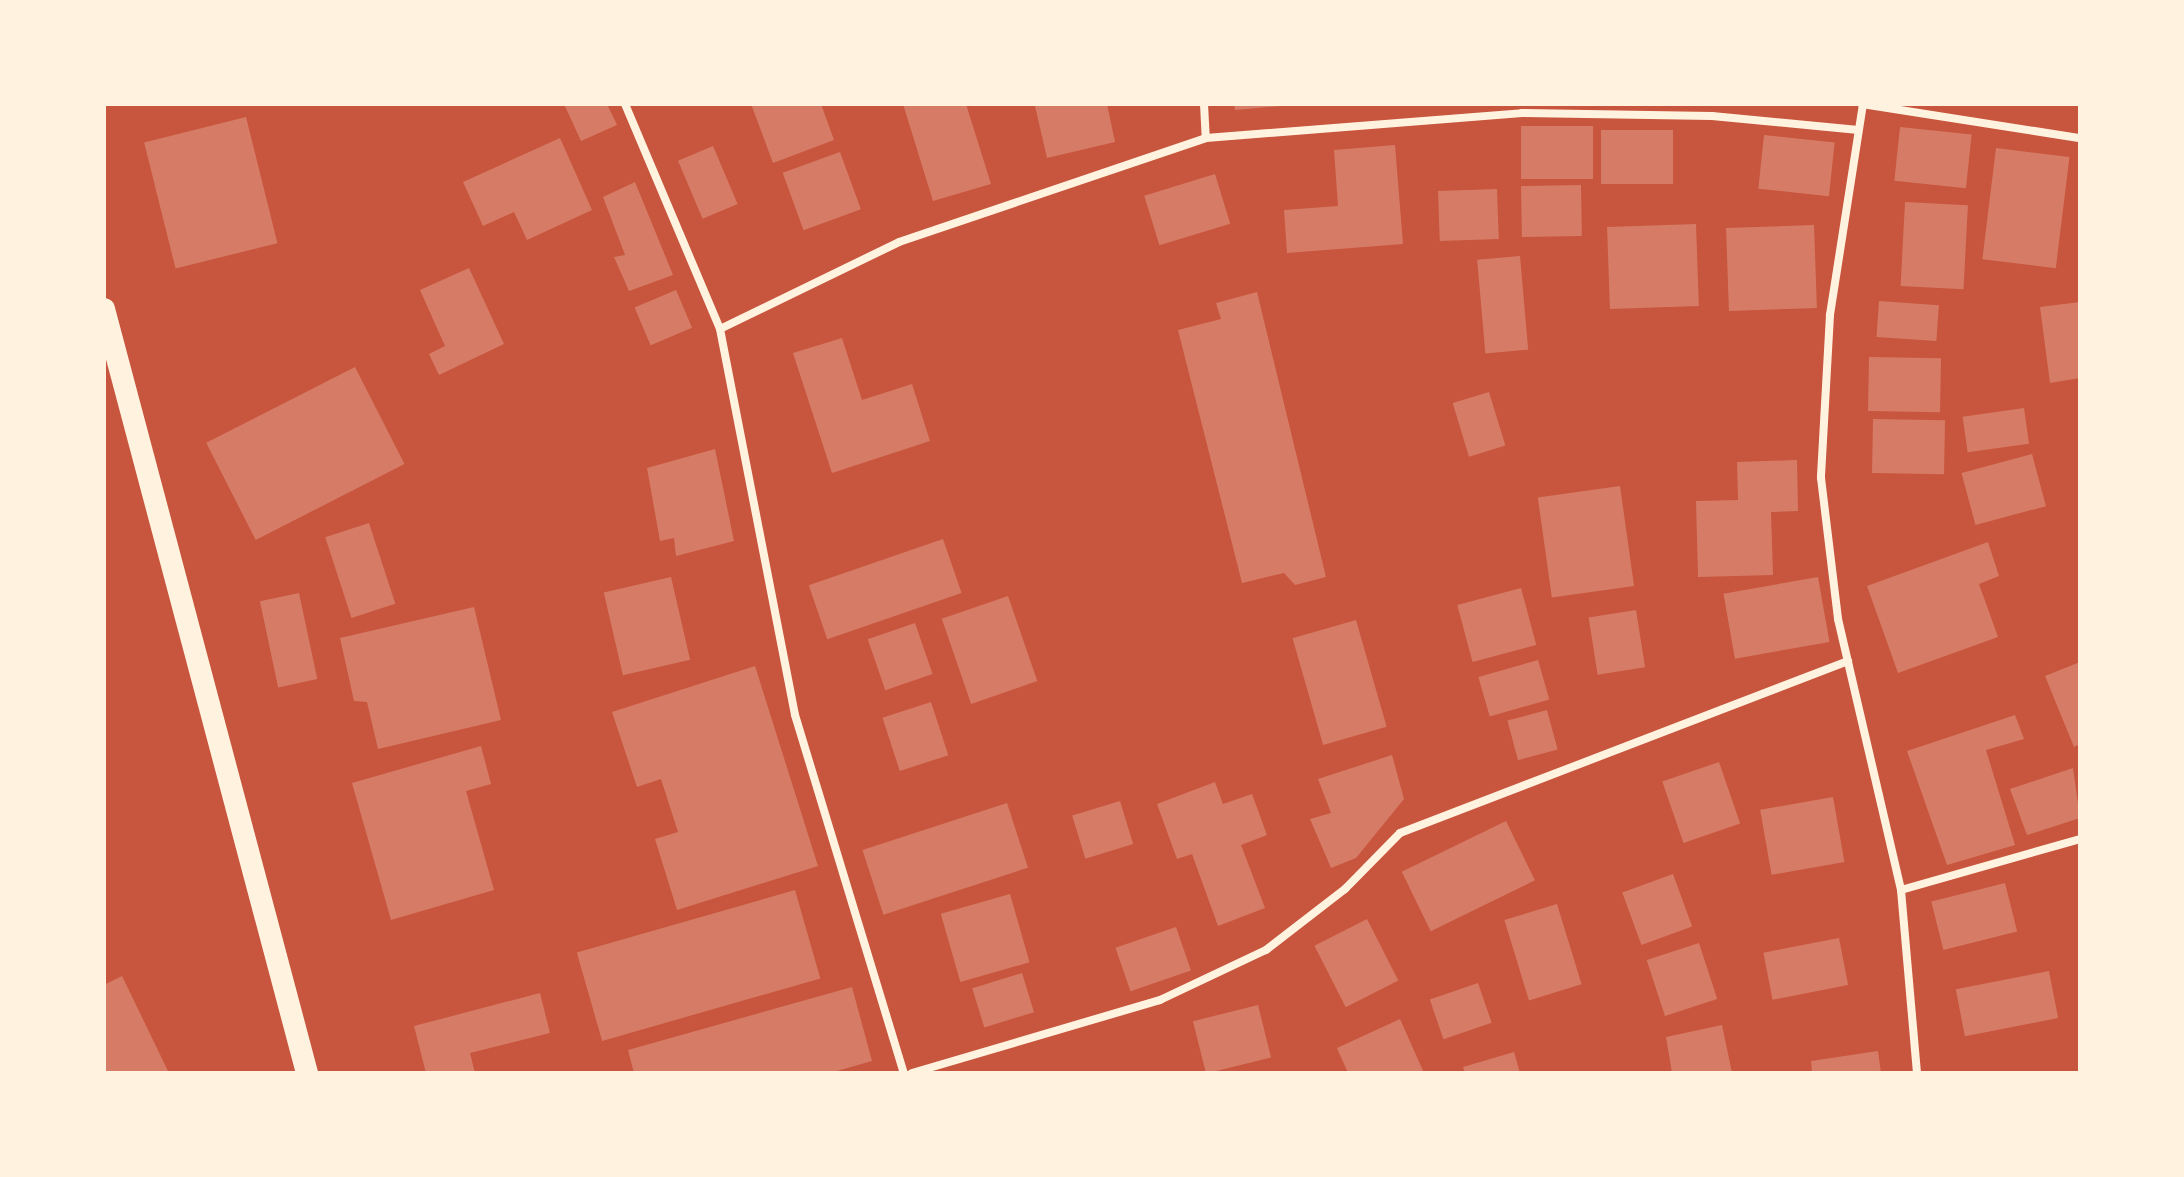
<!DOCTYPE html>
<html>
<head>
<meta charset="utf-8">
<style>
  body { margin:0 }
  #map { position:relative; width:2184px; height:1177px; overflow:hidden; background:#c8553d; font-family:"DM Sans",sans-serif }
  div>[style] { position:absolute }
  .building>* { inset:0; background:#d67c66; transform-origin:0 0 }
  .minor>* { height:8px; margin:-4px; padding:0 4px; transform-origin:4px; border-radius:4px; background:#fff3e0 }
  .trunk>* { height:22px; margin:-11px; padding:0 11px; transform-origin:11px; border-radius:11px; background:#fff3e0 }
  span { translate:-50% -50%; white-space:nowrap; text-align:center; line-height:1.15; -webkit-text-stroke:8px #fff3e0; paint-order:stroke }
  .frame { position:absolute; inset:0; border:106px solid #fff3e0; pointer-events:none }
</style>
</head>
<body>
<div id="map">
  <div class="building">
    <div style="clip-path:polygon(564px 104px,607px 104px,617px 125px,581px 141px)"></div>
    <div style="clip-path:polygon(751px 104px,821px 104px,834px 140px,773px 163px)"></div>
    <div style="clip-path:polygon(903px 104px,966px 104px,991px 184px,933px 201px)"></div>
    <div style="clip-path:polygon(1107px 104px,1115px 142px,1047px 158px,1035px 106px)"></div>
    <div style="clip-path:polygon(1234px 104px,1282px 104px,1282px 106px,1235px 110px)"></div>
    <div style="left:246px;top:117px;width:130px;height:105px;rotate:76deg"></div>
    <div style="left:1521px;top:126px;width:72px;height:53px"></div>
    <div style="left:1900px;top:127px;width:72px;height:54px;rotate:6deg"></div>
    <div style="left:1601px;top:130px;width:72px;height:54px"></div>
    <div style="left:1764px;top:135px;width:71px;height:54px;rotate:6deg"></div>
    <div style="clip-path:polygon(560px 138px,592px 210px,527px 240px,514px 212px,483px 226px,463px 182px)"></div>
    <div style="clip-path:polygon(1395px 145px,1403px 244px,1287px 253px,1284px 210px,1338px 206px,1334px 150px)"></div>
    <div style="left:713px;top:146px;width:63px;height:38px;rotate:67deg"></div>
    <div style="left:1996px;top:148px;width:74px;height:112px;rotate:7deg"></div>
    <div style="left:840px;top:152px;width:61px;height:61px;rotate:70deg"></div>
    <div style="left:1215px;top:174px;width:52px;height:74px;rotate:73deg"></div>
    <div style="clip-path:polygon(635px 182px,673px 275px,629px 291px,614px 257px,625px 255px,603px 197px)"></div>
    <div style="left:1581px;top:185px;width:51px;height:60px;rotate:89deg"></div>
    <div style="left:1497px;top:189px;width:50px;height:59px;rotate:88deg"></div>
    <div style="left:1905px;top:202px;width:63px;height:84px;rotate:3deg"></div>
    <div style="left:1696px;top:224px;width:82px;height:89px;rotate:88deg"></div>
    <div style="left:1814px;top:225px;width:83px;height:88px;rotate:88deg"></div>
    <div style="left:1520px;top:256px;width:94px;height:43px;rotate:85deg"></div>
    <div style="clip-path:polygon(469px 268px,504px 344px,439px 375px,429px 354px,445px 346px,420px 290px)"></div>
    <div style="left:676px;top:290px;width:41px;height:45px;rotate:67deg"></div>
    <div style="clip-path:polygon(1257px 292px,1326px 577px,1295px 585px,1284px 573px,1242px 583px,1178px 330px,1221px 319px,1216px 303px)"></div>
    <div style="left:1879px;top:301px;width:60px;height:36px;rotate:4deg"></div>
    <div style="clip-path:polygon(2080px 302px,2080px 378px,2050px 383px,2040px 307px)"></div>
    <div style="clip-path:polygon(842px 338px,862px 400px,912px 384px,930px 441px,832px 473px,793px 353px)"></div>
    <div style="left:1869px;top:357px;width:72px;height:54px;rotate:1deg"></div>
    <div style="left:355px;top:367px;width:109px;height:167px;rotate:63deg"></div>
    <div style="left:1489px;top:392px;width:56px;height:38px;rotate:73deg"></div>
    <div style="left:2024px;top:408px;width:36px;height:62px;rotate:82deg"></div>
    <div style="left:1873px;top:419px;width:72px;height:54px;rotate:1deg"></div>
    <div style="clip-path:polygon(715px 449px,734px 541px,676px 556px,674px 538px,660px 541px,647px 468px)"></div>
    <div style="left:2032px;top:454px;width:54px;height:73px;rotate:75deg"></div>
    <div style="clip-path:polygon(1797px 460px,1798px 511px,1771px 512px,1773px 575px,1698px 577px,1696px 501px,1738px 500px,1737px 462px)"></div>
    <div style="left:1620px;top:486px;width:101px;height:83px;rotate:82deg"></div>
    <div style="left:369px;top:523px;width:85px;height:46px;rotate:72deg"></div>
    <div style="left:943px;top:539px;width:57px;height:142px;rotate:71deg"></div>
    <div style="clip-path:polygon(1988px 542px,1999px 576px,1979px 584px,1998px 637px,1898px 673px,1867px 586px)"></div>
    <div style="left:671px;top:577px;width:85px;height:69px;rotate:77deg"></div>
    <div style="left:1818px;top:577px;width:66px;height:96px;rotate:80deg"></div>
    <div style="left:1521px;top:588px;width:59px;height:66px;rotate:75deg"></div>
    <div style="left:299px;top:593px;width:88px;height:40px;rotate:78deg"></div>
    <div style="left:1008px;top:596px;width:90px;height:70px;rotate:71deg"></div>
    <div style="clip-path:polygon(474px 607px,501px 720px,378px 749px,367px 702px,354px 701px,340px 638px)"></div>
    <div style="left:1636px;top:610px;width:58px;height:48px;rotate:81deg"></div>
    <div style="left:1356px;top:620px;width:111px;height:66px;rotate:74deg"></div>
    <div style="left:915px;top:623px;width:54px;height:50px;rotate:71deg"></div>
    <div style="left:1538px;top:660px;width:41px;height:62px;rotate:74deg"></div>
    <div style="clip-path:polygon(2080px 662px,2080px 744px,2074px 747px,2045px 676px)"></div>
    <div style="clip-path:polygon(755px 666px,818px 866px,677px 910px,655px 839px,678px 832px,661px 779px,637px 787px,612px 712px)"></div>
    <div style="left:931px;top:702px;width:56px;height:51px;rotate:72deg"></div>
    <div style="left:1547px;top:710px;width:41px;height:41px;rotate:75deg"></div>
    <div style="clip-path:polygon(2015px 715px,2024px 739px,1986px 750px,2015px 845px,1947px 865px,1907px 751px)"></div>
    <div style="clip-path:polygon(481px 746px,491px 784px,466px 791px,494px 890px,391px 920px,352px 783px)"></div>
    <div style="clip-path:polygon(1392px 755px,1404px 799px,1356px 858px,1331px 868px,1310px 819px,1331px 813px,1318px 779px)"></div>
    <div style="left:1719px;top:762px;width:65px;height:60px;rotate:71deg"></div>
    <div style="clip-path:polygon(2073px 768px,2080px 818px,2027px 835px,2010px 789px)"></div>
    <div style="clip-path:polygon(1215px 782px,1223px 804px,1252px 794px,1267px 835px,1241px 845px,1265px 908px,1218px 926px,1192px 854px,1177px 859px,1157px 804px)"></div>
    <div style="left:1833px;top:797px;width:66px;height:74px;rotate:80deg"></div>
    <div style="left:1120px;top:801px;width:45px;height:50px;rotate:73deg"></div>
    <div style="left:1007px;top:803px;width:68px;height:152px;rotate:72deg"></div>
    <div style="left:1506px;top:821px;width:66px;height:116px;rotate:64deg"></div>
    <div style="left:1673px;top:874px;width:56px;height:54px;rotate:70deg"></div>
    <div style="left:2005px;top:883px;width:50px;height:76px;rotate:76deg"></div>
    <div style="left:795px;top:890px;width:92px;height:227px;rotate:74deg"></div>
    <div style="left:1010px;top:894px;width:71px;height:72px;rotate:74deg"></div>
    <div style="left:1557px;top:904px;width:84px;height:55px;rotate:73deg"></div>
    <div style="left:1367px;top:919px;width:69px;height:59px;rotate:63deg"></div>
    <div style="left:1176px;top:927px;width:46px;height:64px;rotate:71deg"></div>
    <div style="left:1839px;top:938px;width:48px;height:77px;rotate:79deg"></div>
    <div style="left:1699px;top:943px;width:59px;height:55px;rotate:72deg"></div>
    <div style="left:2049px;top:971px;width:48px;height:95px;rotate:79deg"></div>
    <div style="left:1022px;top:973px;width:41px;height:52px;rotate:73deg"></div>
    <div style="clip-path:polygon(122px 976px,169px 1073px,104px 1073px,104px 985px)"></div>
    <div style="left:1478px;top:983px;width:42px;height:51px;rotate:71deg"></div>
    <div style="clip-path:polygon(852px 987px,872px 1061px,830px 1073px,634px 1073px,628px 1050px)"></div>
    <div style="clip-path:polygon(540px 993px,550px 1033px,470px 1053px,475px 1073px,426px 1073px,414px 1026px)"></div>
    <div style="left:1258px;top:1005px;width:54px;height:67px;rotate:76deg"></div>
    <div style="clip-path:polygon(1400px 1019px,1424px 1073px,1348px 1073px,1337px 1048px)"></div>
    <div style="clip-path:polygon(1722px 1025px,1732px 1073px,1672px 1073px,1666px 1037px)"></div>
    <div style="clip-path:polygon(1878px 1051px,1881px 1073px,1812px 1073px,1811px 1061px)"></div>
    <div style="clip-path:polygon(1514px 1052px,1520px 1073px,1465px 1073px,1463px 1067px)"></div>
  </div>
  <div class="minor">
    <div style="left:625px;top:104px;width:244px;rotate:67.1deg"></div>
    <div style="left:720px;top:329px;width:393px;rotate:79deg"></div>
    <div style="left:795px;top:715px;width:374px;rotate:73.1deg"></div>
    <div style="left:1204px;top:104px;width:34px;rotate:87deg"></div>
    <div style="left:1862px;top:104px;width:221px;rotate:8.9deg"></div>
    <div style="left:1863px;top:104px;width:214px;rotate:98.9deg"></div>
    <div style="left:1830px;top:315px;width:163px;rotate:93.2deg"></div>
    <div style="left:1821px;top:478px;width:142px;rotate:83.1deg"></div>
    <div style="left:1838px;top:619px;width:278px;rotate:76.9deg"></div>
    <div style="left:1901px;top:890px;width:184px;rotate:85deg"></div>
    <div style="left:720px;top:329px;width:199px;rotate:-25.9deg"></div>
    <div style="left:899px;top:242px;width:324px;rotate:-18.7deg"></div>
    <div style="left:1206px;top:138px;width:317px;rotate:-4.5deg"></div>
    <div style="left:1522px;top:113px;width:190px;rotate:0.9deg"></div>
    <div style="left:1712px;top:116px;width:147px;rotate:5.5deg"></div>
    <div style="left:1901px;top:890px;width:186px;rotate:-15.9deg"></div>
    <div style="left:912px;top:1073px;width:259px;rotate:-16.4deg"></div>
    <div style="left:1160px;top:1000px;width:117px;rotate:-25.3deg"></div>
    <div style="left:1266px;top:950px;width:100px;rotate:-37.7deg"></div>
    <div style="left:1345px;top:889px;width:78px;rotate:-45.5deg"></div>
    <div style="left:1400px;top:833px;width:480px;rotate:-21deg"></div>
  </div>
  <div class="trunk">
    <div style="left:104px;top:309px;width:791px;rotate:75.12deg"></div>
  </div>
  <div class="frame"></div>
</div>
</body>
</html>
